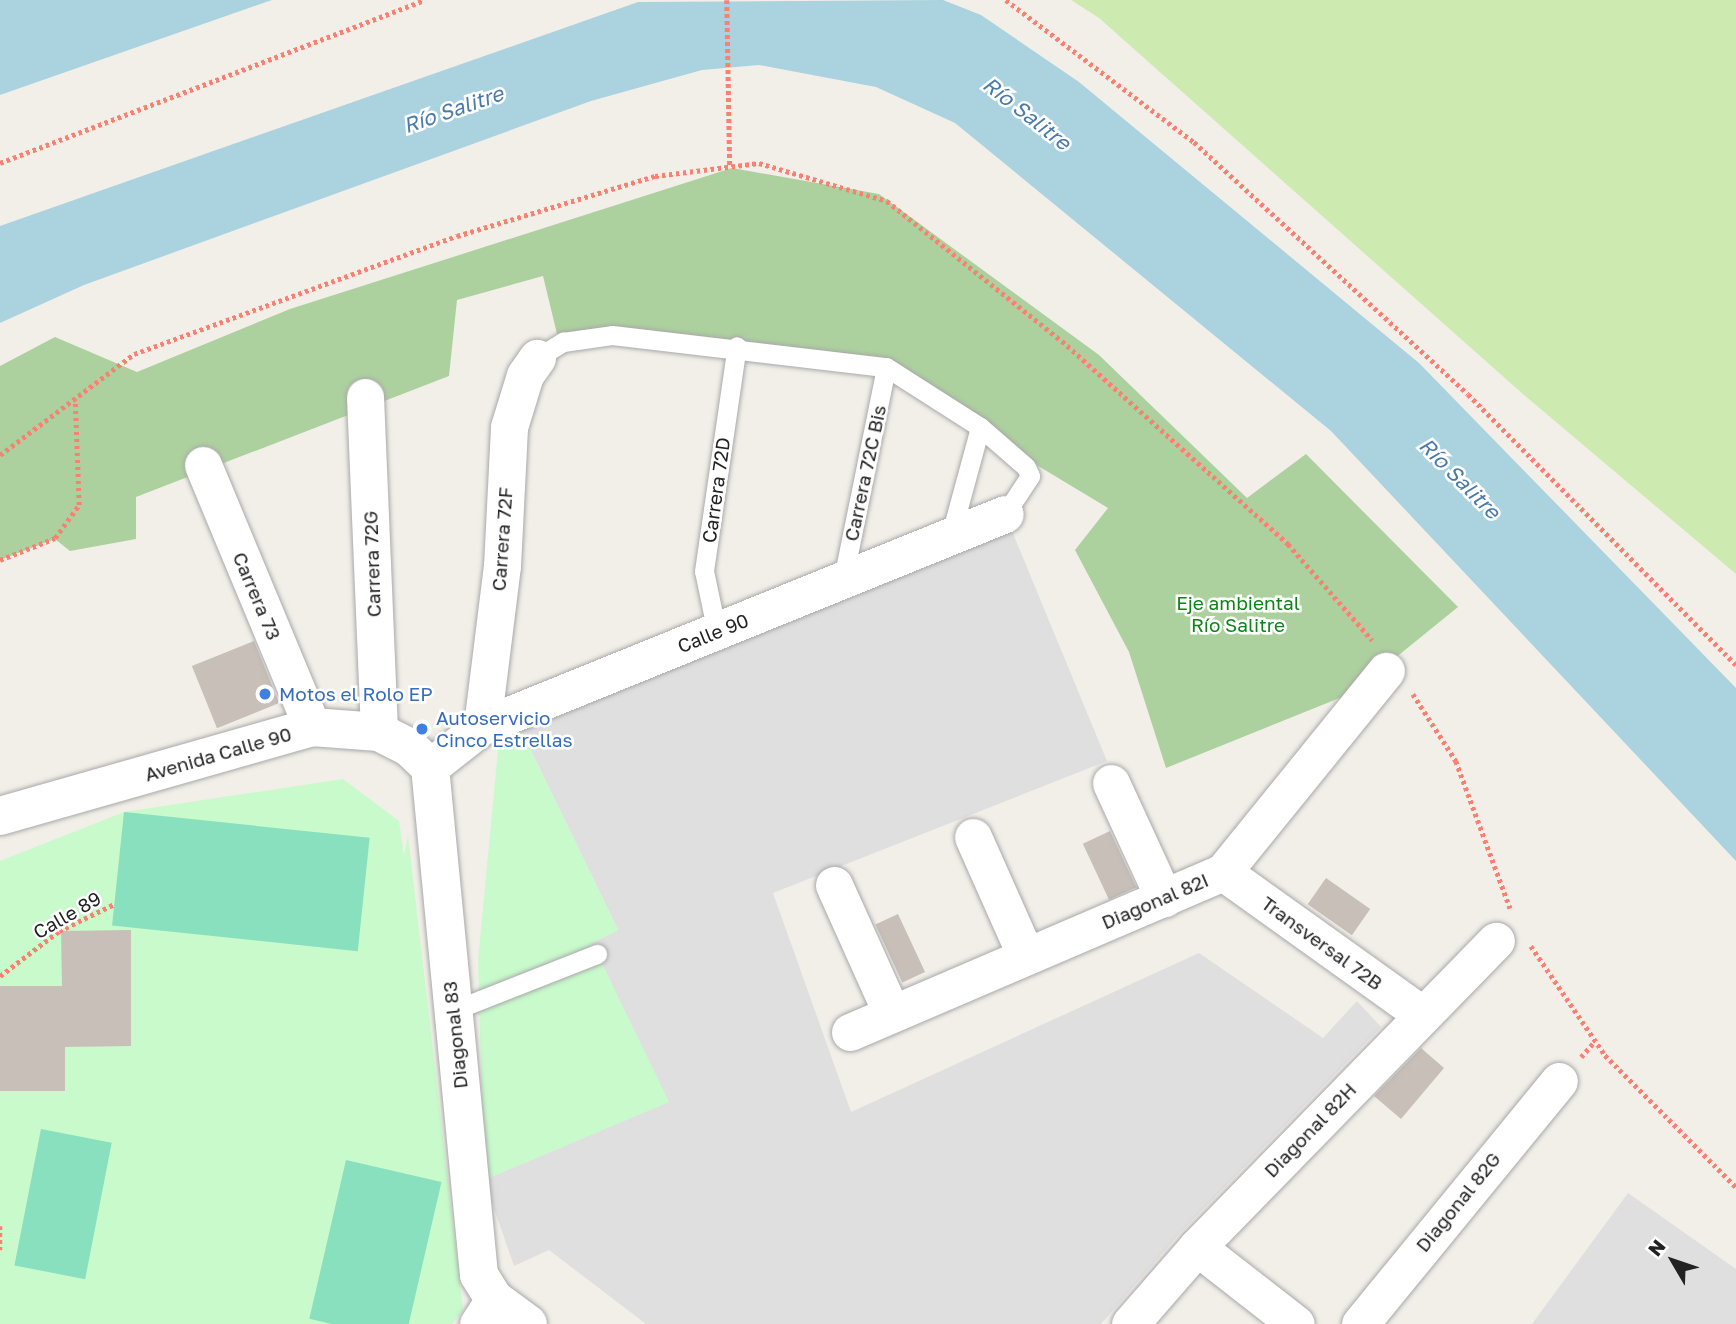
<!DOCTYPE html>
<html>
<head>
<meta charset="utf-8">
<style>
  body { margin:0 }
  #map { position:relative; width:1736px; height:1324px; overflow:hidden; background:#f2efe9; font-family:"Golos Text",sans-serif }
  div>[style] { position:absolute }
  .residential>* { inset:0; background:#e0dfdf }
  .grass>* { inset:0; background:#cdebb0 }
  .forest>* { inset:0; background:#add19e }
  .park>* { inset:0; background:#c8facc }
  .pitch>* { inset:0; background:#88e0be; transform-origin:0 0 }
  .water>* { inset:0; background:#aad3df }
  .building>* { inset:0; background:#c7bfb8; transform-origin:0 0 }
  .path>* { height:4.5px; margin-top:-2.25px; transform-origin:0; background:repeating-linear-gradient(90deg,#fa8072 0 3.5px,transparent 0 7px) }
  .roads { filter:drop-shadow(0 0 2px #a9a9a9) drop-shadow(0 0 2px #a9a9a9) }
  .service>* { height:19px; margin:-9.5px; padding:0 9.5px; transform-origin:9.5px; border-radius:9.5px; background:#fff }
  .minor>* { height:37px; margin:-18.5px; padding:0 18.5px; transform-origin:18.5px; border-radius:18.5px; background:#fff }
  .tertiary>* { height:38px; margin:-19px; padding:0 19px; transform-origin:19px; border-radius:19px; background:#fff }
  .dots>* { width:19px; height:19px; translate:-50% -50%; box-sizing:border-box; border:4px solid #fff; border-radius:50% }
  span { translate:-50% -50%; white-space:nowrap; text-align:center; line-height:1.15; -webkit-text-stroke:5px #fff; paint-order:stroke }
  .street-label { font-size:19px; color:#222 }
  .park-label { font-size:19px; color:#0c8416 }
  .shop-label { font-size:19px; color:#366cbe }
  .left { translate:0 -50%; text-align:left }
  .water-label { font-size:21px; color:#4a7aab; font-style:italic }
  .north { position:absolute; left:1638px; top:1226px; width:70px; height:70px; -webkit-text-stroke:5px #fff; paint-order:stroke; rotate:309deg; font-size:19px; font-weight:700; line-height:28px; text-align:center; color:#222 }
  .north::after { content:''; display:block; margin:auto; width:24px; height:32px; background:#222; clip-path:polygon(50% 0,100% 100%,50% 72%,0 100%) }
</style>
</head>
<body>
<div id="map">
  <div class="residential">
    <div style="clip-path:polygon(1012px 531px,1107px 761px,773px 893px,851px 1112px,1199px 953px,1323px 1038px,1357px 1001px,1381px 1027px,1180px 1233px,1101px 1324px,646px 1324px,549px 1250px,514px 1266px,484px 1180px,668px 1102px,592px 943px,618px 930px,521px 730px)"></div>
    <div style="clip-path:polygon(1628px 1193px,1736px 1269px,1736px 1324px,1532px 1324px)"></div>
  </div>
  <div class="grass">
    <div style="clip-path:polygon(1071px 0,1736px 0,1736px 574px,1524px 395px,1099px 18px)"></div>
  </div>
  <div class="forest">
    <div style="clip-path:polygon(732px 168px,879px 194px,1099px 355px,1247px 498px,1306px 454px,1458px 607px,1352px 693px,1166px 768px,1129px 652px,1075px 550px,1108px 508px,1020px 455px,896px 362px,682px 334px,557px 334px,543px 276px,457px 300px,449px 376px,136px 497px,136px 539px,70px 551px,55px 539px,0 560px,0 366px,55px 337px,137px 372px,290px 309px)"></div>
  </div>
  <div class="park">
    <div style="clip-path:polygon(521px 730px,618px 930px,592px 943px,669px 1102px,484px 1180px,478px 960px,499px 740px)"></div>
    <div style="clip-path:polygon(343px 779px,399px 821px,404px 856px,408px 835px,463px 1310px,452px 1324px,0 1324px,0 861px,124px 812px)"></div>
  </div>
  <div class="pitch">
    <div style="left:124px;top:812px;width:247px;height:114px;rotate:6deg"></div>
    <div style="left:41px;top:1129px;width:72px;height:139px;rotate:11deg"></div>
    <div style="left:346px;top:1160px;width:98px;height:163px;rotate:13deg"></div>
  </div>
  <div class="water">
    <div style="clip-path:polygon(0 0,272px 0,0 95px)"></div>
    <div style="clip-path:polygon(943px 0,981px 15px,1079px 82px,1419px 363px,1736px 688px,1736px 861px,1331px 431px,955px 123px,876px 87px,759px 65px,702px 70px,591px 101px,84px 285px,0 323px,0 226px,638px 2px)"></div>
  </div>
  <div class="building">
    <div style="left:254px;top:641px;width:67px;height:67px;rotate:68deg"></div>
    <div style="left:1110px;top:831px;width:62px;height:30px;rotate:65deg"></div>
    <div style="left:1326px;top:878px;width:54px;height:32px;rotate:35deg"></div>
    <div style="left:898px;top:914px;width:64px;height:25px;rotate:65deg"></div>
    <div style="clip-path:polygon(131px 930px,131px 1046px,65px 1047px,65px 1091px,0 1091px,0 986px,62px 986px,61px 931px)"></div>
    <div style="clip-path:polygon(1421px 1048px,1444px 1068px,1401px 1119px,1374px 1096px)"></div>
  </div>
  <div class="path">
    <div style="left:727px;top:0;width:167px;rotate:89deg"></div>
    <div style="left:1006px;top:0;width:236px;rotate:37.1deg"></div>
    <div style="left:1194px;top:142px;width:372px;rotate:42.6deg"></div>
    <div style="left:1468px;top:394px;width:381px;rotate:45.3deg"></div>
    <div style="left:0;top:163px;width:455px;rotate:-21deg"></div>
    <div style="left:0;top:455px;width:168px;rotate:-37deg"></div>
    <div style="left:134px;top:354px;width:344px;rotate:-20.1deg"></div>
    <div style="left:457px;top:236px;width:207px;rotate:-16.9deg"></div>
    <div style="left:655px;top:176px;width:105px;rotate:-7.1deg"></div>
    <div style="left:759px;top:163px;width:134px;rotate:16.5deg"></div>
    <div style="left:887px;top:201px;width:224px;rotate:38.7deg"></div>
    <div style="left:1062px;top:341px;width:304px;rotate:41.9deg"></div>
    <div style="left:1288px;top:544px;width:128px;rotate:48.8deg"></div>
    <div style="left:0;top:560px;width:59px;rotate:-21.8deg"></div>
    <div style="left:55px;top:538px;width:41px;rotate:-54deg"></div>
    <div style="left:79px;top:505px;width:106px;rotate:-92.2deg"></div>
    <div style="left:1413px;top:694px;width:80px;rotate:57.3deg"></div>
    <div style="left:1456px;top:761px;width:157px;rotate:69.8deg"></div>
    <div style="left:1531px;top:946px;width:132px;rotate:55.8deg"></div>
    <div style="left:1605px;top:1055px;width:186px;rotate:45.2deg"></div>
    <div style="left:0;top:976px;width:74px;rotate:-37.3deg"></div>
    <div style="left:59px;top:931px;width:61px;rotate:-26.1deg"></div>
    <div style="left:1581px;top:1057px;width:21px;rotate:-49deg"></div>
    <div style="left:0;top:1226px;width:24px;rotate:90deg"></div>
  </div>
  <div class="roads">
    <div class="service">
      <div style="left:537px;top:358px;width:31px;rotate:-32deg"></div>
      <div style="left:563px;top:342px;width:49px;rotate:-8.1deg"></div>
      <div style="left:612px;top:335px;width:276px;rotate:6.7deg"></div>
      <div style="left:886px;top:367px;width:112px;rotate:32.6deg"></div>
      <div style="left:980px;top:427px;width:61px;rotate:41deg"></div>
      <div style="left:1026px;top:467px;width:10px;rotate:66deg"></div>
      <div style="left:1030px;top:476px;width:45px;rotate:123.3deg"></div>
      <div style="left:951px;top:534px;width:111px;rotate:-74.8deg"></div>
      <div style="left:843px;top:579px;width:216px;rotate:-78.5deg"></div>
      <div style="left:717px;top:633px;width:63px;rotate:-101.8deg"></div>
      <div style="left:704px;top:571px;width:227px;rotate:-81.7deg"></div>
      <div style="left:452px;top:1011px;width:156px;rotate:-21.5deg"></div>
    </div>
    <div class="minor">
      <div style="left:365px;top:397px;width:335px;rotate:87.6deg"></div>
      <div style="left:203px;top:465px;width:284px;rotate:67.4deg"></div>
      <div style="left:482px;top:726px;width:161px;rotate:-82.9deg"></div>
      <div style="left:502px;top:566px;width:139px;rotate:-87.1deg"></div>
      <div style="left:509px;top:427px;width:54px;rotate:-72.9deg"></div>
      <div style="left:525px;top:375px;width:21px;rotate:-55deg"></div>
      <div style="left:430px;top:767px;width:66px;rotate:-38.3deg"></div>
      <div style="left:482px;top:726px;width:564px;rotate:-22.07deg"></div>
      <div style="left:1111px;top:783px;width:127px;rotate:65.3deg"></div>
      <div style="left:973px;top:837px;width:130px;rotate:66deg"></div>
      <div style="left:1223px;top:872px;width:244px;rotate:35.6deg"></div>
      <div style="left:834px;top:885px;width:141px;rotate:65.8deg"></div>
      <div style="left:850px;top:1032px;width:406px;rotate:-23.2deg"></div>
      <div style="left:1223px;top:872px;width:259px;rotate:-51deg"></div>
      <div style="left:1197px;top:1247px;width:125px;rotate:37.9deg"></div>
      <div style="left:478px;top:1324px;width:30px;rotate:-57deg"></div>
      <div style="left:1130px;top:1324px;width:102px;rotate:-49deg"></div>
      <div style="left:1197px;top:1247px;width:428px;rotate:-45.7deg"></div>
      <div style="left:1360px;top:1324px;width:314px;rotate:-50.7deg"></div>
    </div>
    <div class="tertiary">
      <div style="left:0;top:816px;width:324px;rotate:-15.9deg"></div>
      <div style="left:312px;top:727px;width:67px;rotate:4.3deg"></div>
      <div style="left:379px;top:732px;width:35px;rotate:27deg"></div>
      <div style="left:410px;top:748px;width:28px;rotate:44deg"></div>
      <div style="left:430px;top:767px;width:510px;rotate:84.49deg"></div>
      <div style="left:479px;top:1275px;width:28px;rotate:58deg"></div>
      <div style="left:494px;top:1299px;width:42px;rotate:36.3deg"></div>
    </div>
  </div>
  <div class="dots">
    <div style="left:265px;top:694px;background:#3f7fe0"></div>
    <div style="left:422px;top:729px;background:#3f7fe0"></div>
  </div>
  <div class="street-label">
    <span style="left:865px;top:473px;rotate:-78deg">Carrera 72C Bis</span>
    <span style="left:716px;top:490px;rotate:-82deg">Carrera 72D</span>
    <span style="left:502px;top:539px;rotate:-86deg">Carrera 72F</span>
    <span style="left:372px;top:564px;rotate:-92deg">Carrera 72G</span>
    <span style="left:257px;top:596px;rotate:67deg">Carrera 73</span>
    <span style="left:713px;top:633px;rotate:-22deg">Calle 90</span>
    <span style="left:218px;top:754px;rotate:-16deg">Avenida Calle 90</span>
    <span style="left:1155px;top:901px;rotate:-23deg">Diagonal 82I</span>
    <span style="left:67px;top:915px;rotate:-30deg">Calle 89</span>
    <span style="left:1322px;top:943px;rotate:36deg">Transversal 72B</span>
    <span style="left:455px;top:1035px;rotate:-96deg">Diagonal 83</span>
    <span style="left:1310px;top:1130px;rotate:-46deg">Diagonal 82H</span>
    <span style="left:1458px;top:1202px;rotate:-51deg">Diagonal 82G</span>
  </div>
  <div class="park-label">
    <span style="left:1238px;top:614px">Eje ambiental<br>Río Salitre</span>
  </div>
  <div class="shop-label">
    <span class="left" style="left:279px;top:694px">Motos el Rolo EP</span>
    <span class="left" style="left:436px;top:729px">Autoservicio<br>Cinco Estrellas</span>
  </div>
  <div class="water-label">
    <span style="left:453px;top:109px;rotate:-19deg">Río Salitre</span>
    <span style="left:1027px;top:113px;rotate:38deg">Río Salitre</span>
    <span style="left:1460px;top:478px;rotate:45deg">Río Salitre</span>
  </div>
  <div class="north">N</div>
</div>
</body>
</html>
